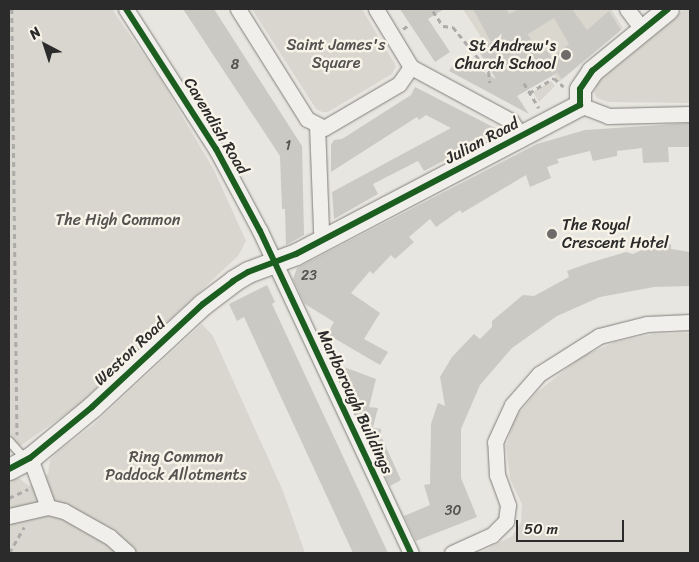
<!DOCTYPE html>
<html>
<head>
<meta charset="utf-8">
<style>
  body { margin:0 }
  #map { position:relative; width:699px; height:562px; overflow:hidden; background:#e8e6e0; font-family:Sriracha,sans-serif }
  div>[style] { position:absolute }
  .built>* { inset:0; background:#dad7cf }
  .green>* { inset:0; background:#d8d6ce }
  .building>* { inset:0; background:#cac9c4 }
  .path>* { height:2.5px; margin-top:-1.25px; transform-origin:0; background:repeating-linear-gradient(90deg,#acaba9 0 5px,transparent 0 9px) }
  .roads { filter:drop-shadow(0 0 1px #807f7c) drop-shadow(0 0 1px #807f7c) }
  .lane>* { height:8px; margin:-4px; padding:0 4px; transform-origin:4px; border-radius:4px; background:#f0efeb }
  .street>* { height:15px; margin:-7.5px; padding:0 7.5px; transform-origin:7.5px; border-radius:7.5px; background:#f0efeb }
  .secondary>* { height:21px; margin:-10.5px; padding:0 10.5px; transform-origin:10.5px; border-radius:10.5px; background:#f0efeb }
  .cycleway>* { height:6px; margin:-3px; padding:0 3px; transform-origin:3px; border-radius:3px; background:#1b5e20 }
  .dots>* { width:14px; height:14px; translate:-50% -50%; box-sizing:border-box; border:2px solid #f7f3e8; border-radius:50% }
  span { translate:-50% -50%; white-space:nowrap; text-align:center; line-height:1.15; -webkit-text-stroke:5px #f7f3e8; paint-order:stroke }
  .number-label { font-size:14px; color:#535251 }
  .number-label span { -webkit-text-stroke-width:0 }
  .park-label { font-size:16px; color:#535250 }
  .poi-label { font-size:16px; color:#2b2b2b }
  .right { translate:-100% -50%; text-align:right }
  .left { translate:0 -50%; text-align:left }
  .street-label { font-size:16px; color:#2b2b2b }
  .frame { position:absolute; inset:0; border:10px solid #2b2b2b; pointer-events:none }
  .north { position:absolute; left:20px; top:20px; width:50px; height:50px; -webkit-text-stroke:4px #f7f3e8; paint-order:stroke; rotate:320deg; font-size:14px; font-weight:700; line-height:20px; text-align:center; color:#2b2b2b }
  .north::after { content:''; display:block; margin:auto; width:18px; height:22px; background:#2b2b2b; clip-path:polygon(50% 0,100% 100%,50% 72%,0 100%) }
  .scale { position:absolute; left:516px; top:520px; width:108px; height:22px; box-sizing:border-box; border:2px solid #2b2b2b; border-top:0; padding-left:6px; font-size:15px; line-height:18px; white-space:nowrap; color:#2b2b2b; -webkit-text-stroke:4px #f7f3e8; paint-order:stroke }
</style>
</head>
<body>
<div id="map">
  <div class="built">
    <div style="clip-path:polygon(463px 9px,611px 9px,623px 28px,559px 82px,528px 34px,486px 45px)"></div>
  </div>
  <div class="green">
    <div style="clip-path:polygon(9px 9px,112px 9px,161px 80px,214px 170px,246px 241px,238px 256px,77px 406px,9px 454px)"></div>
    <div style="clip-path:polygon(252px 9px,362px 9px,396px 66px,392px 74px,328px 112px,322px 112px,316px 109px)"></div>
    <div style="clip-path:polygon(685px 9px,690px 9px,690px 103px,608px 102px,597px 98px,594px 92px,598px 82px)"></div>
    <div style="clip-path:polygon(551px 81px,555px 86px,539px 102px,533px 92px)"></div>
    <div style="clip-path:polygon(202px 324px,213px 336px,283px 491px,305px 553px,9px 553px,9px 480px,19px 478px,29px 486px,48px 474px,50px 460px,59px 451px,93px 425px)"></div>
    <div style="clip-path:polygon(690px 333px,690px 553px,480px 553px,512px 536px,521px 522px,522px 504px,510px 479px,506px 446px,515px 418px,536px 393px,581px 357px,615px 342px,654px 334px)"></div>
  </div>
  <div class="building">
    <div style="clip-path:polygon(183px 9px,214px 9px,302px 146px,304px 235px,288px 244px,286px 245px,285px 209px,282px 209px,280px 156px)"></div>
    <div style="clip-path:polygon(400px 9px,444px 9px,428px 19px,450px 52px,435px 62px)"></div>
    <div style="clip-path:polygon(evenodd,473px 9px,506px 9px,509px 14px,520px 9px,572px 9px,587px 30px,609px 11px,621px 30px,562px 79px,557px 73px,517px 96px,529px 114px,449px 71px,458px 57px,496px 79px,478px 50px,491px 42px,473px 9px,554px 18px,569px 44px,552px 58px,547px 50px,540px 54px,528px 34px,554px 18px)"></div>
    <div style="clip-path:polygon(415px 87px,501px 131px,424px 171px,418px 161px,373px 184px,378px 194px,334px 219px,332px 192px,451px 128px,426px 115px,419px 120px,417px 117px,331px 172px,331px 145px,334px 140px,342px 139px,411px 95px)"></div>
    <div style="clip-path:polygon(690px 123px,690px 147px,668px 147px,669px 162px,643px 163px,642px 148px,617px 151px,617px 156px,593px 161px,590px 151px,557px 159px,559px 163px,547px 167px,551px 178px,530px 187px,526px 175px,462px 213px,460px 210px,436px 227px,430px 219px,409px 237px,414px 242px,395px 259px,391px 255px,373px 274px,370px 271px,351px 293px,380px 313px,364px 339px,388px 352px,380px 365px,327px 334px,334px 322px,305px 304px,293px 279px,297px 268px,537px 144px,585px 130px)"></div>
    <div style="clip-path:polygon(655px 244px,671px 244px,671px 249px,690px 252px,690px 286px,654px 287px,600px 297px,557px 316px,512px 348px,480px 385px,461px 429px,461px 478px,477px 517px,416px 541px,404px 516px,430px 505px,424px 485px,430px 484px,431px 424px,438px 403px,445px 406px,440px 377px,452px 357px,474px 334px,480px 339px,492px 327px,492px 321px,523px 295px,534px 296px,569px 277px,567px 271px,589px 263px,626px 252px,633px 254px)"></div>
    <div style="clip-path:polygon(267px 285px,275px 302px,272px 304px,388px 553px,353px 553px,244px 317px,237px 321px,229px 304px)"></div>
    <div style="clip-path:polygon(344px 367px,376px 379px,369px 407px,378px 408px,373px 427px,361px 425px,340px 379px)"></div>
    <div style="clip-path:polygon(368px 427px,381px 429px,381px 436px,401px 480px,390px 486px,366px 436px)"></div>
  </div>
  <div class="path">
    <div style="left:12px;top:9px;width:426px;rotate:89.3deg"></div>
    <div style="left:433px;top:11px;width:18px;rotate:56deg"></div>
    <div style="left:443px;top:26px;width:10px;rotate:6deg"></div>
    <div style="left:453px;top:27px;width:48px;rotate:51deg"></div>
    <div style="left:483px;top:64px;width:10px;rotate:53deg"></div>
    <div style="left:489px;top:72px;width:11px;rotate:85deg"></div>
    <div style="left:403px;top:29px;width:9px;rotate:-36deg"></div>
    <div style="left:524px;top:83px;width:29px;rotate:59deg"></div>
    <div style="left:529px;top:93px;width:29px;rotate:-31deg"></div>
    <div style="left:554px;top:78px;width:13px;rotate:42deg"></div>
    <div style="left:9px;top:498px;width:21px;rotate:-25deg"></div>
    <div style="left:9px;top:553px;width:30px;rotate:-60deg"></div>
  </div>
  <div class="roads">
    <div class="lane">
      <div style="left:9px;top:441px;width:24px;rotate:48deg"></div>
    </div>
    <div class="street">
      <div style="left:126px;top:9px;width:166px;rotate:57.3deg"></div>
      <div style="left:216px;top:149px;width:93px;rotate:61.8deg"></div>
      <div style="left:260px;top:231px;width:356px;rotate:64.9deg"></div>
      <div style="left:238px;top:9px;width:130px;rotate:57.9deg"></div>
      <div style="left:307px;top:119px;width:19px;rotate:28deg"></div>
      <div style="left:324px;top:128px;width:87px;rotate:-30.4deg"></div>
      <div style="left:399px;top:84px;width:21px;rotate:-55deg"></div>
      <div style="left:411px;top:67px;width:68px;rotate:-121.1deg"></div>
      <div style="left:627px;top:9px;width:26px;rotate:53deg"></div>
      <div style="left:411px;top:67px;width:114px;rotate:28.4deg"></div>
      <div style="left:511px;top:121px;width:18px;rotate:56deg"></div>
      <div style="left:580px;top:105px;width:30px;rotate:21deg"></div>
      <div style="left:608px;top:116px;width:82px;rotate:-1.4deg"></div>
      <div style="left:317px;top:125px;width:105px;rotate:87.8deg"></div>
      <div style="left:321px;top:230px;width:10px;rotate:66deg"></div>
      <div style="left:30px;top:458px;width:52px;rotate:69.8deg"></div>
      <div style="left:9px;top:516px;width:40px;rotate:-13deg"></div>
      <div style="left:48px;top:507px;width:16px;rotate:14deg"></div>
      <div style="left:64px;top:511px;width:53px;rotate:29.5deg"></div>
      <div style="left:110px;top:537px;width:24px;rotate:42deg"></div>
      <div style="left:452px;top:553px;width:44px;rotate:-24.2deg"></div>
      <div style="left:492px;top:535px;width:20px;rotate:-45deg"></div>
      <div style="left:506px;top:521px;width:16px;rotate:-83deg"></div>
      <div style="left:508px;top:505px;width:32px;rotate:-110deg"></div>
      <div style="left:497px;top:475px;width:33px;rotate:-93deg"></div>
      <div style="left:495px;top:442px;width:41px;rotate:-65.3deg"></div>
      <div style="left:512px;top:405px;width:41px;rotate:-48.9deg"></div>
      <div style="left:539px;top:374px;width:71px;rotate:-32.3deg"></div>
      <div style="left:599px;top:336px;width:49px;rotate:-14deg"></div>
      <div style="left:647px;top:324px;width:43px;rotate:-2.7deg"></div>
    </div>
    <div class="secondary">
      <div style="left:9px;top:469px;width:24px;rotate:-28deg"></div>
      <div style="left:30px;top:458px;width:80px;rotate:-39.4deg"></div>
      <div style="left:92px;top:407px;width:151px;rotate:-42.9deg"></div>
      <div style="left:203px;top:304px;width:38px;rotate:-37deg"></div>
      <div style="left:233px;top:281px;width:17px;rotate:-31deg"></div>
      <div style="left:248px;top:272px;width:51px;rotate:-20.6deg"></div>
      <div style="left:296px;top:254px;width:321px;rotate:-27.7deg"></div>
      <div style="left:580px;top:105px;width:16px;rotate:-90deg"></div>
      <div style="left:580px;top:89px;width:22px;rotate:-56deg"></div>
      <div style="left:592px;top:71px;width:98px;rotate:-39.2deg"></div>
    </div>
  </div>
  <div class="cycleway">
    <div style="left:126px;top:9px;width:166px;rotate:57.3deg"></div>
    <div style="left:216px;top:149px;width:93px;rotate:61.8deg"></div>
    <div style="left:260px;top:231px;width:356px;rotate:64.9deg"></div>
    <div style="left:9px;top:469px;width:24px;rotate:-28deg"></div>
    <div style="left:30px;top:458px;width:80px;rotate:-39.4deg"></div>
    <div style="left:92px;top:407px;width:151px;rotate:-42.9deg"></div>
    <div style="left:203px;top:304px;width:38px;rotate:-37deg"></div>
    <div style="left:233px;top:281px;width:17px;rotate:-31deg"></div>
    <div style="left:248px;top:272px;width:51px;rotate:-20.6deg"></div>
    <div style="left:296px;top:254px;width:321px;rotate:-27.7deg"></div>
    <div style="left:580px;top:105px;width:16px;rotate:-90deg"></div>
    <div style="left:580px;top:89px;width:22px;rotate:-56deg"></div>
    <div style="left:592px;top:71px;width:98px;rotate:-39.2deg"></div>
  </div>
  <div class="dots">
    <div style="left:566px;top:55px;background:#6d6c6a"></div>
    <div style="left:552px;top:234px;background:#6d6c6a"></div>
  </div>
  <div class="number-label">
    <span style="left:235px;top:65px">8</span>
    <span style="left:288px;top:146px">1</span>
    <span style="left:309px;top:276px">23</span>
    <span style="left:453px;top:511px">30</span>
  </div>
  <div class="park-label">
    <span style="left:336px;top:54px">Saint James's<br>Square</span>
    <span style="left:118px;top:220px">The High Common</span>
    <span style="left:176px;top:466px">Ring Common<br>Paddock Allotments</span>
  </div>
  <div class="poi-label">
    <span class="right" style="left:556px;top:55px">St Andrew's<br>Church School</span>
    <span class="left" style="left:562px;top:234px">The Royal<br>Crescent Hotel</span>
  </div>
  <div class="street-label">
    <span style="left:216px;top:126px;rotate:59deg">Cavendish Road</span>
    <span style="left:482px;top:141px;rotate:-28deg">Julian Road</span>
    <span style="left:130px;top:352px;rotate:-43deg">Weston Road</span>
    <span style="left:355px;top:402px;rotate:65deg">Marlborough Buildings</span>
  </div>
  <div class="frame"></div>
  <div class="north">N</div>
  <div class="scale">50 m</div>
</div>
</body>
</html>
